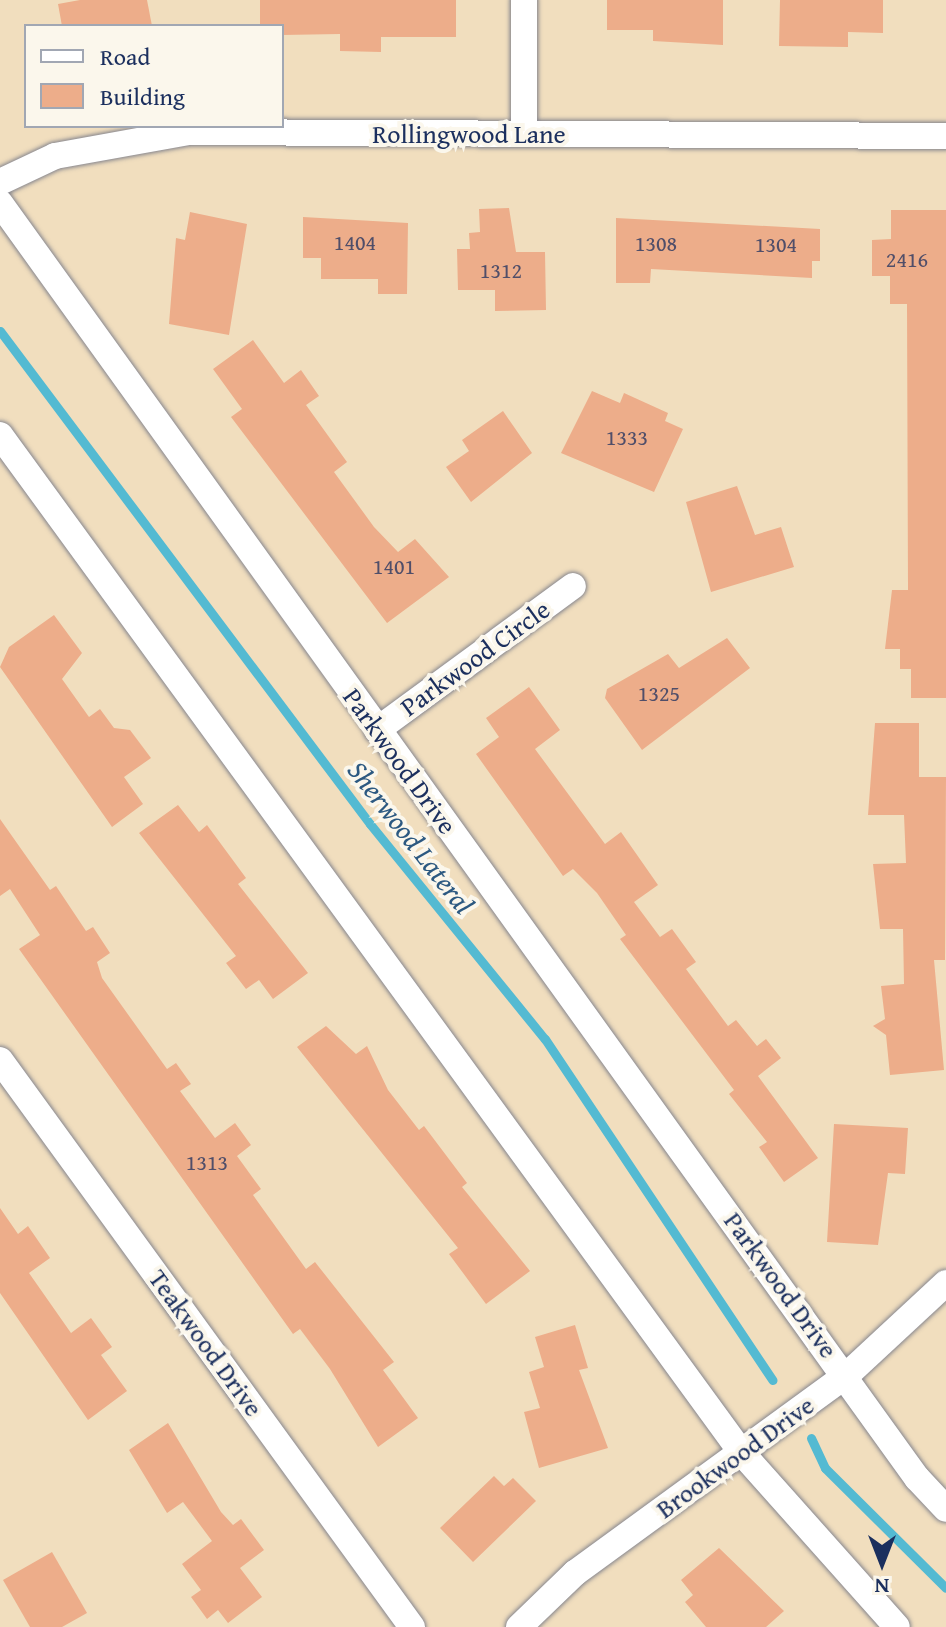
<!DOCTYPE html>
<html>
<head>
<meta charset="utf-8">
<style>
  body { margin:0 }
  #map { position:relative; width:946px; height:1627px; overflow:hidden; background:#f1debe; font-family:"Gentium Book Plus",serif }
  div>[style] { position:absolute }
  .stream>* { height:9px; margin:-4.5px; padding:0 4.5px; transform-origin:4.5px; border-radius:4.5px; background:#54bad2 }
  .building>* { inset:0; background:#edad8a }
  .roads { filter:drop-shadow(0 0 2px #86868e) drop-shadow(0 0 2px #86868e) }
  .minor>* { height:26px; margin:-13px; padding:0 13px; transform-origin:13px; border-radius:13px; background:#fff }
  span { translate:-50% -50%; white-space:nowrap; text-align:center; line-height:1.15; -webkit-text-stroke:8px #fbf7ec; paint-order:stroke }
  .number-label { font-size:22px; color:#504e69 }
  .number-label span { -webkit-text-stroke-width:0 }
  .street-label { font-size:26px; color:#1b2f5e }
  .water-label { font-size:28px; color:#2c5981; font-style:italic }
  .legend { position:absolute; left:24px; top:24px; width:260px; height:104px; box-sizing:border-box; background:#fbf7ec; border:2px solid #a1a7b3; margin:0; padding:10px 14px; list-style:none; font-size:24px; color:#1b2f5e }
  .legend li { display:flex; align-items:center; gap:16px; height:40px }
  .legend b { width:40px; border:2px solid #a1a7b3 }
  .north { position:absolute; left:842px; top:1523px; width:80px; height:80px; -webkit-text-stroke:6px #fbf7ec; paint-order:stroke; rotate:180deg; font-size:22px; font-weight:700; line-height:32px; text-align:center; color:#1b2f5e }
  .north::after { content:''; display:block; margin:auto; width:28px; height:36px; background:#1b2f5e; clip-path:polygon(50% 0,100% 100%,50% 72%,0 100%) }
</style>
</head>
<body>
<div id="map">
  <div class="stream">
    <div style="left:0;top:331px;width:616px;rotate:53.11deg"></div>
    <div style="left:370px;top:824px;width:277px;rotate:50.9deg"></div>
    <div style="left:545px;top:1039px;width:410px;rotate:56.3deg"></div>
    <div style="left:811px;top:1438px;width:33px;rotate:65deg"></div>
    <div style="left:825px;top:1468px;width:170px;rotate:44.8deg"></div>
  </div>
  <div class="building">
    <div style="clip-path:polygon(80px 0,147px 0,152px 26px,62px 26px,58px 4px)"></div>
    <div style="clip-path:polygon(260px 0,456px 0,456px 37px,381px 37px,381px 52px,340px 51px,340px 34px,282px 35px,282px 26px,260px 26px)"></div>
    <div style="clip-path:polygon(607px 0,723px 0,723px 45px,653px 41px,653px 30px,607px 30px)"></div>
    <div style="clip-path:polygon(780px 0,883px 0,883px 33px,848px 32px,848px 47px,779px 46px)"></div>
    <div style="clip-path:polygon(509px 208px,516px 252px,545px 252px,546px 310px,495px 311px,495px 290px,458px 290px,457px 249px,470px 249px,469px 233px,480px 232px,479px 209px)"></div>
    <div style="clip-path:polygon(891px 210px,946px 210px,946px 698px,911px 698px,911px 669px,900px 669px,900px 649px,885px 649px,892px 590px,908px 590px,907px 304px,890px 304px,890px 276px,872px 276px,872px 240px,891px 239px)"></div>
    <div style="clip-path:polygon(190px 212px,247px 224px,229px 335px,169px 324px,176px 238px,185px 240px)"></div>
    <div style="clip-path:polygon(303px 217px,408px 223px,407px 294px,378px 294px,378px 279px,321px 279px,321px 258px,303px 258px)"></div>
    <div style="clip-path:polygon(616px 218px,820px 229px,820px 261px,812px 261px,812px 278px,651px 269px,650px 283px,616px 283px)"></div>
    <div style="clip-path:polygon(253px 340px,284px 383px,301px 370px,319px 396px,306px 405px,347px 462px,334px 472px,374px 527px,398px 552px,415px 539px,449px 577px,387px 623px,231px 417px,242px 409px,213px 369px)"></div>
    <div style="clip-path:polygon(592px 391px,620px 403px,624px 393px,668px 413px,665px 421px,683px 429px,654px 492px,561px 453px)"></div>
    <div style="clip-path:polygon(503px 411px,532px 453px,471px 502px,446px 467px,469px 451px,462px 440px)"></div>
    <div style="clip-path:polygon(737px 486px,755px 535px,781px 527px,794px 567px,711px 592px,686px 502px)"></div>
    <div style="clip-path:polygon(54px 615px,82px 653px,62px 679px,89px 717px,100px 709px,114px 728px,130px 730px,151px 758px,124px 777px,143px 804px,112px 827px,0 667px,9px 647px)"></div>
    <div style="clip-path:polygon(727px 638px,750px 668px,642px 750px,605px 698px,607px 689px,668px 654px,679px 668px)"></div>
    <div style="clip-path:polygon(529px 687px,560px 730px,535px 749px,605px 844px,621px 832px,658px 885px,634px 902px,660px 937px,672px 929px,696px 962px,686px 969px,728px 1026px,736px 1020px,757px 1046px,766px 1039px,781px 1058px,758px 1076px,818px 1158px,784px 1182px,759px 1147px,767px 1142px,729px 1094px,734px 1090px,620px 939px,626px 935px,597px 893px,573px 869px,563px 876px,476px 754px,499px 737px,486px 718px)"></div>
    <div style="clip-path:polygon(875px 723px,919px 723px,919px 777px,946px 777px,945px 960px,934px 960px,944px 1070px,890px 1075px,886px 1035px,873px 1026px,885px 1019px,881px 986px,904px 984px,903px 929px,880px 929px,873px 864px,906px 863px,904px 815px,868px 815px)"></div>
    <div style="clip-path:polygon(178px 805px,199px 832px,207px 825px,246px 878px,238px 884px,308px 973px,273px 999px,259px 980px,246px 989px,226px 963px,236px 956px,139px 833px)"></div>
    <div style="clip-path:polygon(0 819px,50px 890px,56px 886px,86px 931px,93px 927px,110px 953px,97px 962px,102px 978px,167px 1069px,176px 1063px,191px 1084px,180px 1091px,215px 1138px,235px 1123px,251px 1145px,237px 1156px,261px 1189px,253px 1195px,306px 1269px,315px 1262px,394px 1362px,383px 1370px,418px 1418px,378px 1447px,330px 1369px,300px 1329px,293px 1334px,19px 949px,40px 935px,10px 889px,0 896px)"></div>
    <div style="clip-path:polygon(326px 1026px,356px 1054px,367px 1046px,388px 1090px,419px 1130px,424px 1126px,467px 1183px,462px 1187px,530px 1271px,486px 1304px,449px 1254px,458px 1248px,297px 1047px)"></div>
    <div style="clip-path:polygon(834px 1124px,908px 1128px,905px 1174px,888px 1173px,878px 1245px,827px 1242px)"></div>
    <div style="clip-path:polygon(0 1208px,18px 1234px,28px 1226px,50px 1258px,29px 1273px,71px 1333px,91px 1318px,112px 1347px,101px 1355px,127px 1391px,88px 1420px,0 1293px)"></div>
    <div style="clip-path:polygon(575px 1325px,588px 1368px,579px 1370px,608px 1448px,539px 1468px,524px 1412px,540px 1408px,529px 1372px,544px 1367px,535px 1337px)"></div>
    <div style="clip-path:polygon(168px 1423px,221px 1512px,233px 1525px,241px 1519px,264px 1550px,240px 1568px,262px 1597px,228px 1623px,218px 1610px,207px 1619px,191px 1597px,201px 1590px,182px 1564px,212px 1541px,183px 1502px,167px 1513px,129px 1450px)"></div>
    <div style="clip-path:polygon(494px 1476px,504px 1486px,513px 1478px,536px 1501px,473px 1562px,440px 1528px)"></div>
    <div style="clip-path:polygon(719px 1548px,784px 1611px,766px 1627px,706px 1627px,685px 1602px,693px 1595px,681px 1580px)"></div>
    <div style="clip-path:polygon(52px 1552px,87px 1613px,62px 1627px,30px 1627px,3px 1580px)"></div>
  </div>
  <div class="roads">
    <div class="minor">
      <div style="left:524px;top:134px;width:134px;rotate:-90deg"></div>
      <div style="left:0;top:182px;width:61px;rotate:-25.3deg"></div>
      <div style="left:55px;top:156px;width:136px;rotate:-10.2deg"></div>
      <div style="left:189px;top:132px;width:757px;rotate:0.3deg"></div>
      <div style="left:0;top:203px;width:1571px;rotate:54.28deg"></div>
      <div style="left:917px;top:1478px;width:42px;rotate:46.9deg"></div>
      <div style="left:0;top:435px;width:1258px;rotate:53.92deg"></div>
      <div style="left:741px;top:1452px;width:234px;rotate:48.3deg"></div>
      <div style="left:377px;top:730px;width:243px;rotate:-36.3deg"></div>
      <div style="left:0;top:1060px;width:701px;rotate:54deg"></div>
      <div style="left:519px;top:1627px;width:78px;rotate:-44deg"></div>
      <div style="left:575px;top:1573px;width:336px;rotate:-36.1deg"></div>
      <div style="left:847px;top:1375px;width:135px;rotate:-42.9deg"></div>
    </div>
  </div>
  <div class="number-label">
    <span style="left:355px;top:243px">1404</span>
    <span style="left:656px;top:244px">1308</span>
    <span style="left:776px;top:245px">1304</span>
    <span style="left:907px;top:260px">2416</span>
    <span style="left:501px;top:271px">1312</span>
    <span style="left:627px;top:438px">1333</span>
    <span style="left:394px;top:567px">1401</span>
    <span style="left:659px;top:694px">1325</span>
    <span style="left:207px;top:1163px">1313</span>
  </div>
  <div class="street-label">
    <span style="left:469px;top:134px">Rollingwood Lane</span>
    <span style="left:475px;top:658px;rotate:-36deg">Parkwood Circle</span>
    <span style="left:400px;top:761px;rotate:54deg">Parkwood Drive</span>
    <span style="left:781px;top:1285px;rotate:54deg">Parkwood Drive</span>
    <span style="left:206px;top:1343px;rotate:54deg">Teakwood Drive</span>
    <span style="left:735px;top:1457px;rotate:-36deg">Brookwood Drive</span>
  </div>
  <div class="water-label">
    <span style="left:411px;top:837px;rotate:52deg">Sherwood Lateral</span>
  </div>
  <ul class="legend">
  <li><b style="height:10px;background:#fff"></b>Road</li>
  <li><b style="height:22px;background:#edad8a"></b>Building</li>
  </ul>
  <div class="north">N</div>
</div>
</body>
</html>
